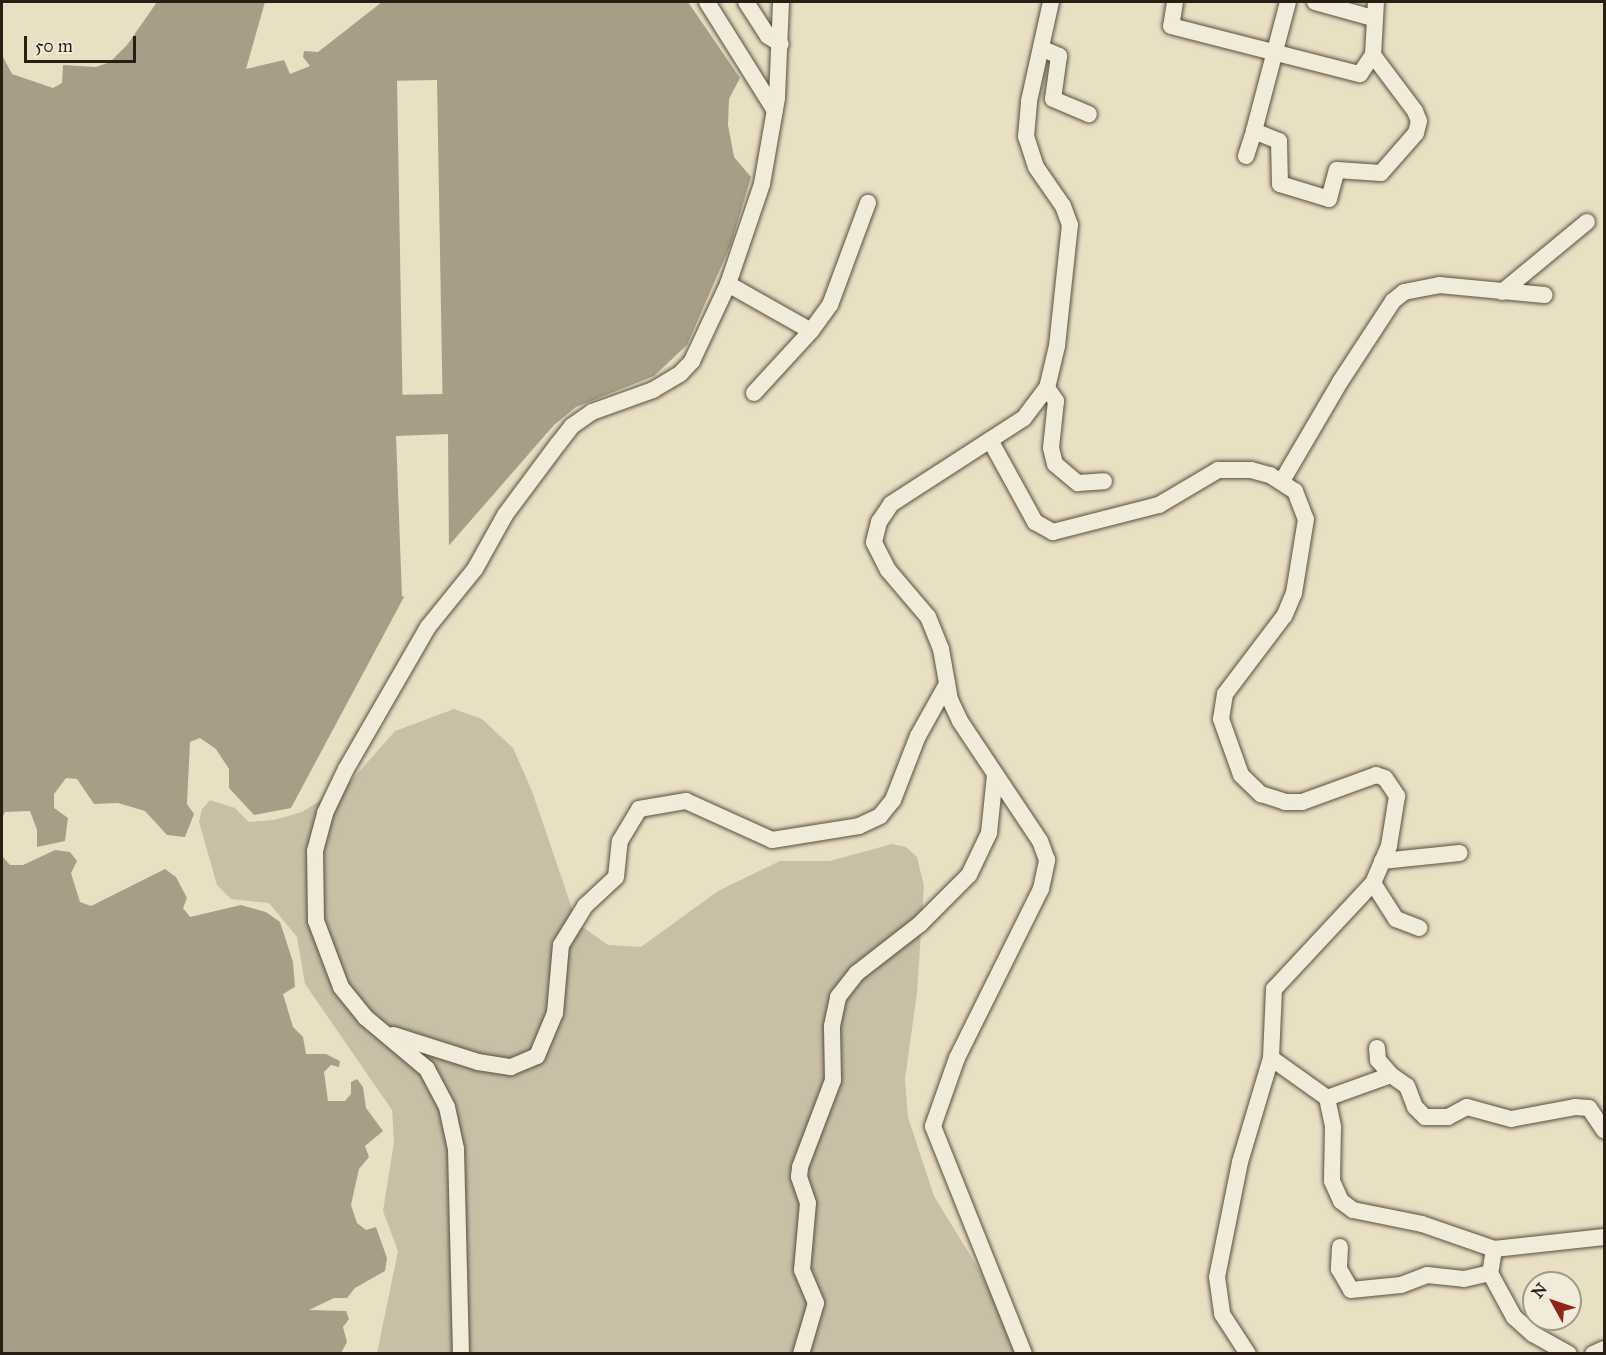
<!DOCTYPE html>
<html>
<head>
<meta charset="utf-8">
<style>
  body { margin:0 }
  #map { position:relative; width:1606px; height:1355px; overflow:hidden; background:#e9e0c4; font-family:"IM FELL Great Primer",serif }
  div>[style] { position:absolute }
  .green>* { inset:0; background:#c8bfa6 }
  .water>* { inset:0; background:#a89e88 }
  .pier>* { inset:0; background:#e9e0c4; transform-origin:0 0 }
  .roads { filter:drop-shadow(0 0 2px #594e40) drop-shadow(0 0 2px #594e40) }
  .minor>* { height:16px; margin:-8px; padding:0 8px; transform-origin:8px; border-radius:8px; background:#f1ebd9 }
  span { translate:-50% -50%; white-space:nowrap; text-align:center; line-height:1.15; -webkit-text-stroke:4.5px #f1ebd9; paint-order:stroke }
  .frame { position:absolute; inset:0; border:3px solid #291d14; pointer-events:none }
  .north { position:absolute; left:1522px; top:1271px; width:60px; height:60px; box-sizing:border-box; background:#f1ebd9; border:2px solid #a1998a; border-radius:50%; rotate:310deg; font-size:16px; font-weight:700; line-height:24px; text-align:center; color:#291d14 }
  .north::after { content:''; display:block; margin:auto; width:21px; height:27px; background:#8f2418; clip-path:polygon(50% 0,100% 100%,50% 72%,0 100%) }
  .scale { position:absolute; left:24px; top:36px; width:112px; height:27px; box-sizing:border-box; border:3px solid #291d14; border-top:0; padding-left:8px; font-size:18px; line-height:21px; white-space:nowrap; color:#291d14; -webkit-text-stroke:4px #f1ebd9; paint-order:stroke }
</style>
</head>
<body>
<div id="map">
  <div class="green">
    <div style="clip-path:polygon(454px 709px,482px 719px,513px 748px,532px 791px,577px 923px,608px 945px,641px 947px,718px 891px,780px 861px,830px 861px,892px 844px,906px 847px,917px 857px,924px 886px,917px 993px,905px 1079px,908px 1117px,934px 1196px,981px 1273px,1019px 1353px,377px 1353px,398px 1251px,383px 1211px,394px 1142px,392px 1110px,305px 984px,297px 937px,269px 903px,231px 899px,217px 885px,199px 822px,202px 809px,210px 800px,235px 808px,249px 822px,274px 820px,302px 812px,350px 782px,395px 731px)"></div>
  </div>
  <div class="water">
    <div style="clip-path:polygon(157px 2px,265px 2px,246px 69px,284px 60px,290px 74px,310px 66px,303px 57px,304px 51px,318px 52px,382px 2px,688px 2px,740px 78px,729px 99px,728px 125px,734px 157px,751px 177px,731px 244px,687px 345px,654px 376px,576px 407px,554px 425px,404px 597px,291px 808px,254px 815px,229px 788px,229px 769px,216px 749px,200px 738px,190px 742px,187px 804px,194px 814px,185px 837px,167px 835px,145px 811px,118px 803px,94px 804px,77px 779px,66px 778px,54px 794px,54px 808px,68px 818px,65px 841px,37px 847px,37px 830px,30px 811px,5px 812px,2px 818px,2px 55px,12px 74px,53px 88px,62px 83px,63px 65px,96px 67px,110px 62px,127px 45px)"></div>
    <div style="clip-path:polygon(55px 850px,70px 852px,77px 861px,71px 873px,80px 902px,91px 906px,165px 869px,176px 877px,187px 898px,183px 908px,190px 917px,241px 905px,266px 912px,280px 922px,293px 962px,295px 987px,283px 994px,293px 1027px,303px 1037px,306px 1054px,326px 1054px,340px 1061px,339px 1067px,331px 1065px,324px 1072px,328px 1101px,345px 1101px,351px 1094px,351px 1082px,357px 1079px,363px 1087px,366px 1108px,383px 1131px,365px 1146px,369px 1157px,359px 1169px,351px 1205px,357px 1223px,366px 1230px,376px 1227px,387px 1258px,385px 1271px,355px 1288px,347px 1298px,334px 1298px,309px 1310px,346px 1311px,349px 1319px,343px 1327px,347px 1342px,341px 1353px,2px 1353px,2px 856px,10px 865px,23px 865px)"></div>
  </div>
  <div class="pier">
    <div style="left:437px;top:80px;width:314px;height:40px;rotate:89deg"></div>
    <div style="clip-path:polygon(448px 434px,449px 551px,411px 594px,402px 597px,396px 436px)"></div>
  </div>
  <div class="roads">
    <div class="minor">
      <div style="left:707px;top:2px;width:128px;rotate:58deg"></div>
      <div style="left:746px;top:2px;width:40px;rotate:57.1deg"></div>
      <div style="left:768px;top:36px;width:15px;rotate:32deg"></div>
      <div style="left:1175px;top:2px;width:24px;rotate:99deg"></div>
      <div style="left:1171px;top:26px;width:195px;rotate:14.3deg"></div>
      <div style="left:1360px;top:74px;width:23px;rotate:-56deg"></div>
      <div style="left:1373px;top:55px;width:53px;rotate:-86.8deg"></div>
      <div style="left:1288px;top:2px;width:133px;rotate:104.8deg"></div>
      <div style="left:1254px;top:131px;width:27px;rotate:22deg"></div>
      <div style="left:1279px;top:141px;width:43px;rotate:88.7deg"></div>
      <div style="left:1280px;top:184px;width:51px;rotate:17deg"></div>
      <div style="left:1329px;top:199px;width:30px;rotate:-75deg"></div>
      <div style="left:1337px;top:170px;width:44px;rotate:3.9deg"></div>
      <div style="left:1381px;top:173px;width:53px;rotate:-48.8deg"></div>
      <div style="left:1416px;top:133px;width:12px;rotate:-76deg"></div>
      <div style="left:1419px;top:121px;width:11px;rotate:-112deg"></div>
      <div style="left:1415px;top:111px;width:70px;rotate:-126.9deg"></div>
      <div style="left:1315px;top:2px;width:60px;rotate:15.4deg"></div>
      <div style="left:1041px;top:48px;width:20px;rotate:24deg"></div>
      <div style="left:1059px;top:56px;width:43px;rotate:97.9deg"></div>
      <div style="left:1053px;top:99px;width:39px;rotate:23deg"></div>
      <div style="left:1246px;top:156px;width:26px;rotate:-72deg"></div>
      <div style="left:728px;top:284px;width:95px;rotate:29.5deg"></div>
      <div style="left:811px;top:331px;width:32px;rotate:-54deg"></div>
      <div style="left:830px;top:305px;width:109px;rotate:-69.6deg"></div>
      <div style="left:1502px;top:292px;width:110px;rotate:-39.5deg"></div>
      <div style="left:1047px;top:388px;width:16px;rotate:55deg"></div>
      <div style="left:1056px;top:401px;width:47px;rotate:96.1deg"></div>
      <div style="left:1051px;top:448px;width:16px;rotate:76deg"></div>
      <div style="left:1055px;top:464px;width:30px;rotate:40deg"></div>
      <div style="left:1078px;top:483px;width:26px;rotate:-4deg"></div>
      <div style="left:754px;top:393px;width:84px;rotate:-47.4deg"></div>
      <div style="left:990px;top:440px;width:94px;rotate:61.2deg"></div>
      <div style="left:1035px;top:522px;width:21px;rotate:29deg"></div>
      <div style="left:1053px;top:532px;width:109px;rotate:-14.3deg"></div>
      <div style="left:1159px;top:505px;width:69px;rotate:-30.7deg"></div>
      <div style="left:1218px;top:470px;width:33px"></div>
      <div style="left:1251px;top:470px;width:20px;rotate:15deg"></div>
      <div style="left:1270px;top:475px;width:30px;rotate:33deg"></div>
      <div style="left:1295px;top:491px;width:30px;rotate:69deg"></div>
      <div style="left:1306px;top:519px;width:75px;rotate:99.2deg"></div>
      <div style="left:1294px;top:593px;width:25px;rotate:113deg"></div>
      <div style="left:1284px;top:616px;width:98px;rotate:127.1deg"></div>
      <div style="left:1225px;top:694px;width:25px;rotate:99deg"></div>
      <div style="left:1221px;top:719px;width:59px;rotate:70.3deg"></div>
      <div style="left:1241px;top:775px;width:28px;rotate:44deg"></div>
      <div style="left:1261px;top:794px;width:25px;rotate:18deg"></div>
      <div style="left:1285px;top:802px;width:17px"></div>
      <div style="left:1302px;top:802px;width:79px;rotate:-20deg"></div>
      <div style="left:1376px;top:775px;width:9px;rotate:18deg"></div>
      <div style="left:1385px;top:778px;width:22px;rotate:56deg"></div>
      <div style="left:1397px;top:796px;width:51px;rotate:99.1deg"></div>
      <div style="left:1389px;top:846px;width:40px;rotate:113.4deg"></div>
      <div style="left:1373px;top:883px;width:145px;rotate:133deg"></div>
      <div style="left:1274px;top:989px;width:69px;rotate:92.5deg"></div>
      <div style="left:1271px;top:1058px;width:109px;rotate:106.6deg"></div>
      <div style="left:1240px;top:1162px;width:117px;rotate:101.3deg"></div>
      <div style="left:1217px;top:1277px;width:37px;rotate:82deg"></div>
      <div style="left:1222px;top:1314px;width:48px;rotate:57deg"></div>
      <div style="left:1282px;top:481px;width:115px;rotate:-59.6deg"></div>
      <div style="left:1340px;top:382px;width:97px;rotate:-56.8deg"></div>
      <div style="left:1393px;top:301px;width:14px;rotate:-39deg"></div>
      <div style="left:1404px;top:292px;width:36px;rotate:-11deg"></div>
      <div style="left:1439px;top:285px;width:106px;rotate:5.4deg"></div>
      <div style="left:1382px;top:861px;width:78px;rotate:-5.9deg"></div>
      <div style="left:1373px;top:883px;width:43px;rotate:57.4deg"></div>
      <div style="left:1396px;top:919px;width:25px;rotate:21deg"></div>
      <div style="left:393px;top:1035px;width:89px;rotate:17.6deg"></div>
      <div style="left:478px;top:1062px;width:33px;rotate:9deg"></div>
      <div style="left:511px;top:1067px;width:28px;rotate:-23deg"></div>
      <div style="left:537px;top:1056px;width:47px;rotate:-67.3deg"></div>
      <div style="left:555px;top:1013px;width:68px;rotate:-85deg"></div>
      <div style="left:561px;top:945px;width:46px;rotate:-58.4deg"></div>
      <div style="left:585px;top:906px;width:42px;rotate:-43.1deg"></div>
      <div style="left:616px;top:877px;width:36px;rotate:-84deg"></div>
      <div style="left:620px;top:841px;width:37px;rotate:-59deg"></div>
      <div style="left:639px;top:809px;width:48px;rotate:-9.7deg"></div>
      <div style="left:686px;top:801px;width:94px;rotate:24.4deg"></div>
      <div style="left:772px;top:840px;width:88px;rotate:-9.1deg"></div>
      <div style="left:859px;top:826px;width:23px;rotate:-25deg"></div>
      <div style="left:880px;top:816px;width:21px;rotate:-51deg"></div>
      <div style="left:893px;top:800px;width:69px;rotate:-68.7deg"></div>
      <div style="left:918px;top:736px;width:60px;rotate:-60.9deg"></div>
      <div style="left:1377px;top:1048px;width:12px;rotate:85deg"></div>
      <div style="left:1378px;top:1060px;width:20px;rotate:49deg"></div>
      <div style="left:1271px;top:1058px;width:69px;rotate:35.5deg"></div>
      <div style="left:1327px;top:1098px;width:30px;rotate:78deg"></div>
      <div style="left:1333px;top:1127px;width:54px;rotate:91.1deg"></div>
      <div style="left:1332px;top:1181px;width:22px;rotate:66deg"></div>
      <div style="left:1341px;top:1201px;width:15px;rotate:37deg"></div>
      <div style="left:1353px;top:1210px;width:70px;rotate:11.5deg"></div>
      <div style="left:1422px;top:1224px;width:76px;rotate:19.1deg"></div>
      <div style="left:1494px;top:1249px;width:111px;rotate:-6.2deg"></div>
      <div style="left:1327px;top:1098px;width:68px;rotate:-19.8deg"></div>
      <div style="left:1391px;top:1075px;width:19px;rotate:35deg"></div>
      <div style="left:1407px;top:1086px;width:22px;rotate:69deg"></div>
      <div style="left:1415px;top:1107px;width:14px;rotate:45deg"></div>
      <div style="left:1425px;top:1117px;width:23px"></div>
      <div style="left:1448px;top:1117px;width:21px;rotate:-28deg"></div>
      <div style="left:1467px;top:1107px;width:46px;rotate:15.3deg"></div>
      <div style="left:1511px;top:1119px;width:65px;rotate:-10.6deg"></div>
      <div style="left:1575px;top:1107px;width:14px;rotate:4deg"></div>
      <div style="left:1589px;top:1108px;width:27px;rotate:56deg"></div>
      <div style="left:1340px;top:1247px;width:22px;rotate:93deg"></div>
      <div style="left:1339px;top:1269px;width:24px;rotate:60deg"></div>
      <div style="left:1351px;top:1290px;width:50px;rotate:-5.7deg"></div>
      <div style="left:1401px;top:1285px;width:28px;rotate:-21deg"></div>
      <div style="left:1427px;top:1275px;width:37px;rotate:6deg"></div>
      <div style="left:1464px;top:1279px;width:27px;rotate:-13deg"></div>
      <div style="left:1494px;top:1249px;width:24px;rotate:99deg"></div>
      <div style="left:1490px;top:1273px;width:50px;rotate:61.4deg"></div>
      <div style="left:1514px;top:1317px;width:25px;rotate:42deg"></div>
      <div style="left:1533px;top:1334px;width:41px;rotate:29.1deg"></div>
      <div style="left:461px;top:1354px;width:205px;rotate:-91.4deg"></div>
      <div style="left:456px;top:1149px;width:43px;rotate:-102.1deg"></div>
      <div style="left:447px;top:1107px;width:43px;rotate:-117.8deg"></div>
      <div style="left:427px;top:1069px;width:80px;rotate:-140.1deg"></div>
      <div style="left:366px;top:1018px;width:40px;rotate:-129deg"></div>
      <div style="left:341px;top:987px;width:71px;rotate:-110.7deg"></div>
      <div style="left:316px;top:921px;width:70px;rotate:-90.8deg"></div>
      <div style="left:315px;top:851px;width:39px;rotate:-75deg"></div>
      <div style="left:325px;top:813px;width:49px;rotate:-64.5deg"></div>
      <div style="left:346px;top:769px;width:164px;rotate:-60deg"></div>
      <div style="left:428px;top:627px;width:75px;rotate:-51deg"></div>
      <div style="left:475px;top:569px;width:62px;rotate:-60.9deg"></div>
      <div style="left:505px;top:515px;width:89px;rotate:-53.3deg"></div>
      <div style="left:558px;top:444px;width:23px;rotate:-52deg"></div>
      <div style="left:572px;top:426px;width:24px;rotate:-35deg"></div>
      <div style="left:592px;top:412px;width:65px;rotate:-19.8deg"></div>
      <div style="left:653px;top:390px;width:31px;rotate:-31deg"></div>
      <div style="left:680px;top:374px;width:18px;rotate:-47deg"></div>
      <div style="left:692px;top:361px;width:85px;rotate:-64.9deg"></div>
      <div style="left:728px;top:284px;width:106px;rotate:-71.2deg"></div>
      <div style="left:762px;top:184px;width:87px;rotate:-80.1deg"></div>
      <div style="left:777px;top:98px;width:96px;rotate:-87.6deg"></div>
      <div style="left:801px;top:1354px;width:53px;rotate:-73.6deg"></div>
      <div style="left:816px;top:1303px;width:36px;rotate:-113deg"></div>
      <div style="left:802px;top:1270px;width:67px;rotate:-84.9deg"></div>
      <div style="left:808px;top:1203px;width:28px;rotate:-109deg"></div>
      <div style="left:799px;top:1177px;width:10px;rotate:-84deg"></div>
      <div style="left:800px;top:1167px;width:93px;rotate:-69.2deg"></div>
      <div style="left:833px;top:1080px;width:54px;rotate:-91.1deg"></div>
      <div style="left:832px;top:1026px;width:30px;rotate:-78deg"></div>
      <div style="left:838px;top:997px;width:31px;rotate:-52deg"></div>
      <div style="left:857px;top:973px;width:80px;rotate:-37.9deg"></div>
      <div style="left:920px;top:924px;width:69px;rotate:-45deg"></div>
      <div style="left:969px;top:875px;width:47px;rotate:-64.5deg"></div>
      <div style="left:989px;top:833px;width:58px;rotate:-84.1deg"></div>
      <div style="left:1024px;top:1354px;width:245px;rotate:-111.8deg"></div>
      <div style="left:933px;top:1126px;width:72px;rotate:-70.6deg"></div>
      <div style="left:957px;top:1058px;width:189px;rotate:-63.6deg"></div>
      <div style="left:1041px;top:889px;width:30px;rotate:-78deg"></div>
      <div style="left:1047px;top:860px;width:20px;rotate:-110deg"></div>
      <div style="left:1040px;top:841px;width:144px;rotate:-123.7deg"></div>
      <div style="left:960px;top:721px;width:23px;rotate:-115deg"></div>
      <div style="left:950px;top:700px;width:52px;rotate:-100deg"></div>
      <div style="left:941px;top:649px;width:35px;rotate:-112deg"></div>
      <div style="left:928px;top:617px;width:62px;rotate:-130.4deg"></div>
      <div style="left:888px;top:570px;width:31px;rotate:-117deg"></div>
      <div style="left:874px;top:542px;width:21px;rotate:-76deg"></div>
      <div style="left:879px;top:522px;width:22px;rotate:-56deg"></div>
      <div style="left:891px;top:504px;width:158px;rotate:-32.9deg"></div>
      <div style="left:1024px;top:418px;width:38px;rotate:-53deg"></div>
      <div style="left:1047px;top:388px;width:43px;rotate:-76.6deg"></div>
      <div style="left:1057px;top:346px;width:122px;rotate:-83.9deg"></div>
      <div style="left:1070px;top:225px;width:20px;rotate:-110deg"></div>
      <div style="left:1063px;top:206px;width:47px;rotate:-124.7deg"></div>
      <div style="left:1036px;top:167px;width:32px;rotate:-108deg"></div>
      <div style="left:1026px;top:137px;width:36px;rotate:-85deg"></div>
      <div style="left:1029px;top:101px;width:101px;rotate:-77.5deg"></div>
      <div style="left:1593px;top:1354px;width:12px;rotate:-24deg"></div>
    </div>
  </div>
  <div class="frame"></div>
  <div class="north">N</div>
  <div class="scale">50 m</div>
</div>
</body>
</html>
